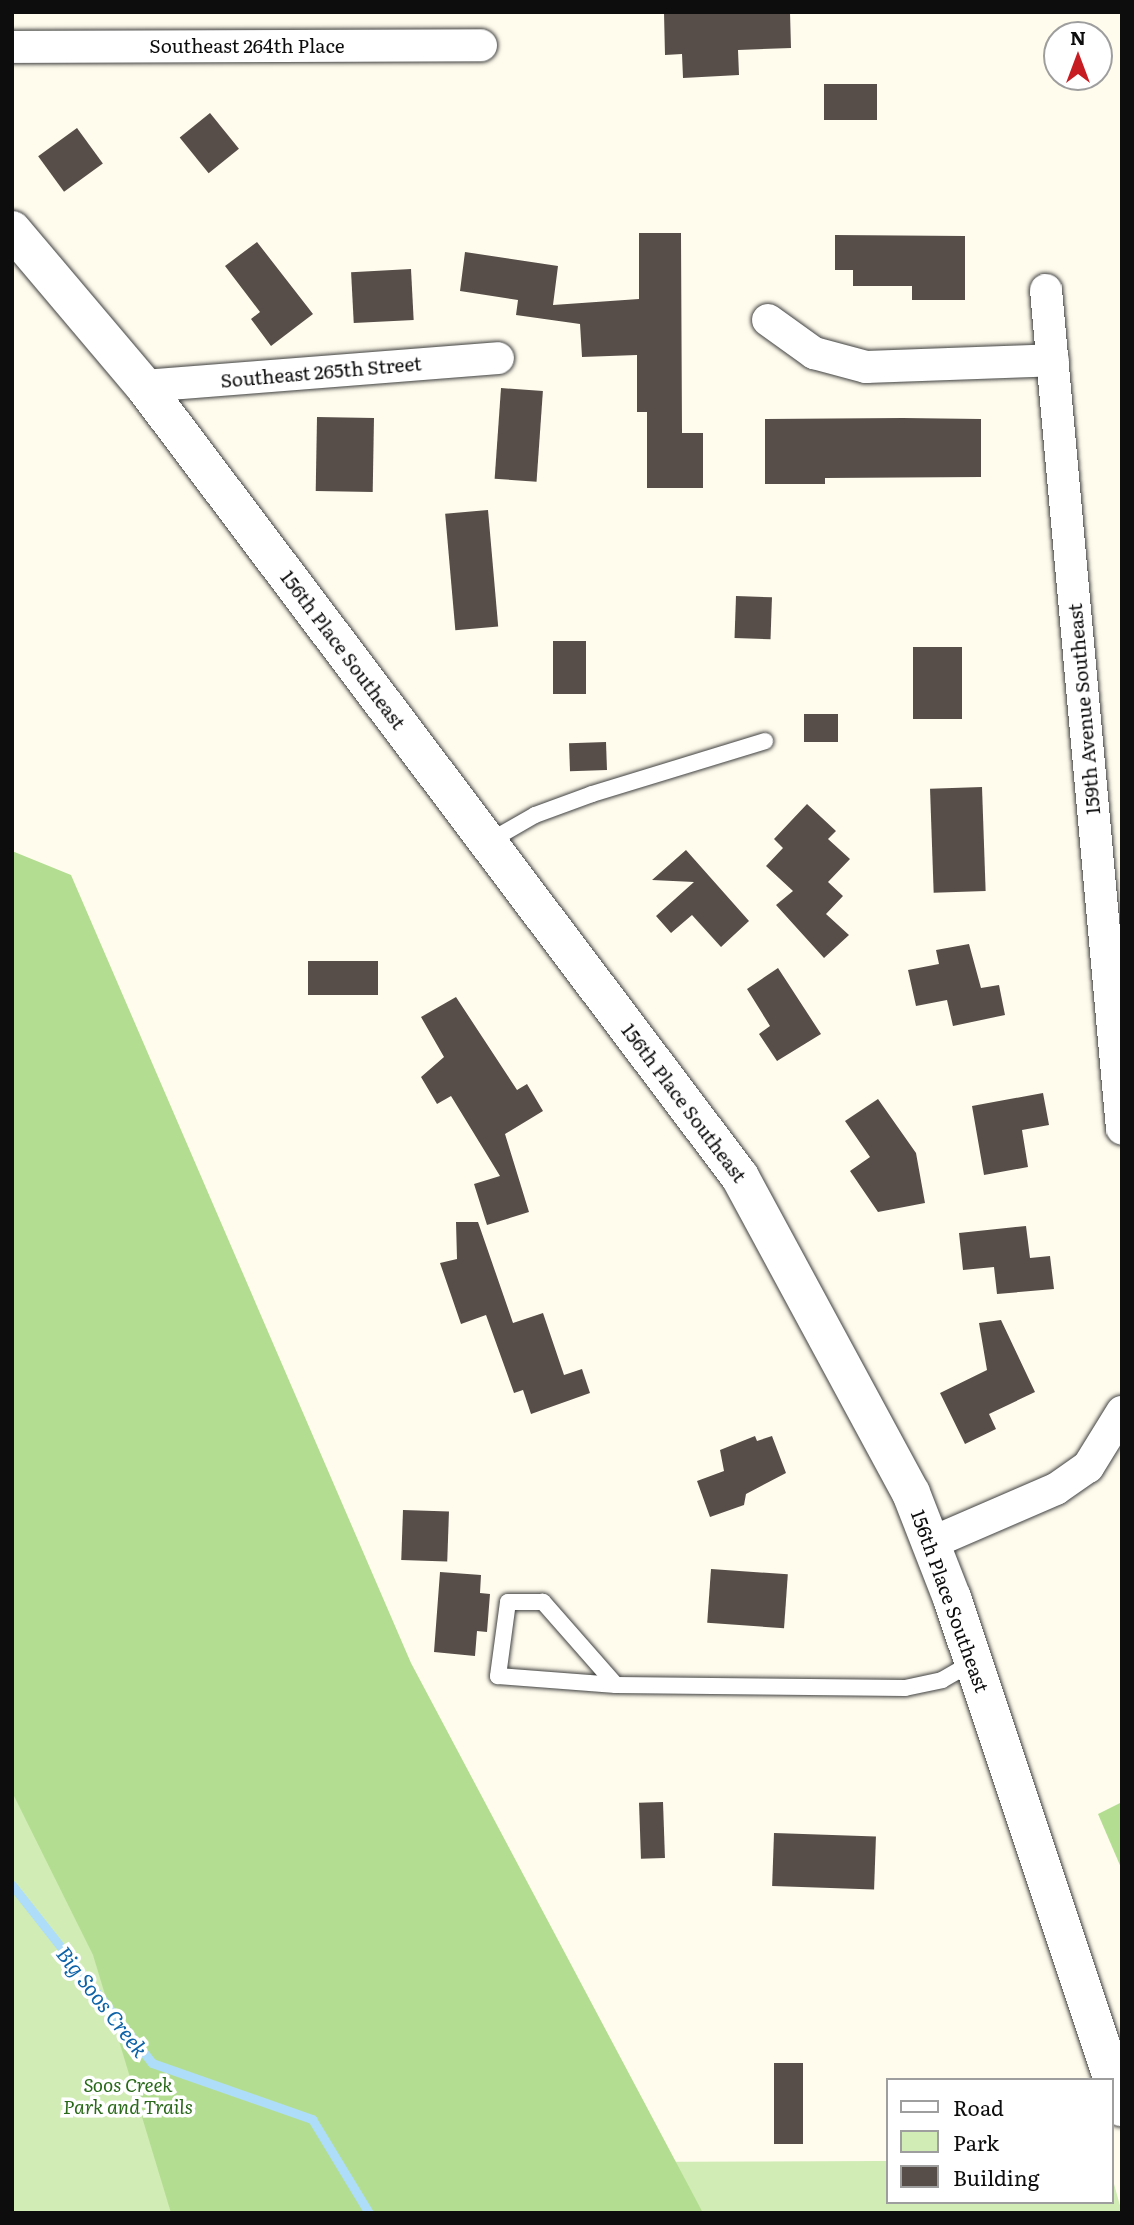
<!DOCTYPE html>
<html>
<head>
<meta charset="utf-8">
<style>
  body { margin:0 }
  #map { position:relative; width:1134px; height:2225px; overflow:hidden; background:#fffced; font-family:Literata,serif }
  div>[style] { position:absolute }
  .green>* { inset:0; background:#d1ecb4 }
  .forest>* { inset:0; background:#b3de92 }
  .stream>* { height:9px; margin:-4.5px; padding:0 4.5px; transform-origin:4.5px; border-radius:4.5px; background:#aeddfa }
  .building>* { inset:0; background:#574e49; transform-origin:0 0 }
  .roads { filter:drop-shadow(0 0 2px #404040) drop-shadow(0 0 2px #404040) }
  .service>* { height:16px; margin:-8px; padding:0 8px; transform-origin:8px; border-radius:8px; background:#fff }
  .minor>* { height:32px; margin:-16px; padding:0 16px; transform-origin:16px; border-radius:16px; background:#fff }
  .tertiary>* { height:38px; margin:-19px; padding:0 19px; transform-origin:19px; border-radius:19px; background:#fff }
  span { translate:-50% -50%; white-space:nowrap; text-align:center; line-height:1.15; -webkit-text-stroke:7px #fff; paint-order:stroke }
  .street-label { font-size:19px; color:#0d0d0d }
  .park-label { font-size:19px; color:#296919; font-style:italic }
  .water-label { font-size:21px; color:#0e63a8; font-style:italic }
  .frame { position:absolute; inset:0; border:14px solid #0d0d0d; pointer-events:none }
  .legend { position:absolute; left:886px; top:2078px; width:228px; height:126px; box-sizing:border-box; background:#fff; border:2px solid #9e9e9e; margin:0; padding:9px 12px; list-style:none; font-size:21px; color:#0d0d0d }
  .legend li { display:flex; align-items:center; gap:14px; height:35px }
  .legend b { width:35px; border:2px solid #9e9e9e }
  .north { position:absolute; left:1043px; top:21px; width:70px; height:70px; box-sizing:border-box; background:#fff; border:2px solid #9e9e9e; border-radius:50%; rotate:0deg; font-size:19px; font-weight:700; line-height:28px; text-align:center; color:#0d0d0d }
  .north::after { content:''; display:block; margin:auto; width:24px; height:32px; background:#c71c22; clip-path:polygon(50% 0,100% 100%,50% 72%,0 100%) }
</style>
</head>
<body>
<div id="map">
  <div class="green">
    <div style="clip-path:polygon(12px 1579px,323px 2163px,887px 2161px,887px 2202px,1111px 2202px,1111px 2173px,1122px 2213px,12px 2213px)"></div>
  </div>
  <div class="forest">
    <div style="clip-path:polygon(12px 851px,71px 875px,411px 1663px,703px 2213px,171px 2213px,93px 1955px,12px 1792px)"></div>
    <div style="clip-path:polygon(1122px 1802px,1122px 1870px,1098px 1814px)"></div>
  </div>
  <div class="stream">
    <div style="left:12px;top:1885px;width:226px;rotate:51.8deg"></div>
    <div style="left:152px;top:2063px;width:170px;rotate:19.3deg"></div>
    <div style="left:312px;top:2119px;width:110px;rotate:58.8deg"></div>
  </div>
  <div class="building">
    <div style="clip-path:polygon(680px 12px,790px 12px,791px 48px,738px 50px,739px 75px,683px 78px,682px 54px,665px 55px,664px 13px)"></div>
    <div style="left:824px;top:84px;width:53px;height:36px"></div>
    <div style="left:210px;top:113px;width:46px;height:39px;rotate:51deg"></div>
    <div style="left:77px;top:128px;width:44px;height:48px;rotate:54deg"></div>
    <div style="clip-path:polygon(639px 233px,681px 233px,682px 433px,703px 433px,703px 488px,647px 488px,647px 412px,637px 412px,637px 355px,582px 357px,580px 324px,516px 315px,518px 300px,460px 291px,465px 252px,558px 266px,553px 305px,639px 299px)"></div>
    <div style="clip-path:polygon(835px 235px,965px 236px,965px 300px,912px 300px,912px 286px,853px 286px,853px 270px,835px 270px)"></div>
    <div style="clip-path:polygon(257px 242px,313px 314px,271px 346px,251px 319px,260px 312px,225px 266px)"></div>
    <div style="left:411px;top:269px;width:51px;height:60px;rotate:87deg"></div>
    <div style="left:501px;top:388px;width:42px;height:91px;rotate:4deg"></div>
    <div style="left:317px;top:417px;width:57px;height:74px;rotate:1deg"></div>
    <div style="clip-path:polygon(903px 418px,981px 419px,981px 477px,825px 478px,825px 484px,765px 484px,765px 419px)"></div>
    <div style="left:488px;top:510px;width:117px;height:43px;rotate:85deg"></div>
    <div style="left:736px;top:596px;width:36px;height:42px;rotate:2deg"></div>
    <div style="left:586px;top:641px;width:53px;height:33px;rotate:90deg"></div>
    <div style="left:913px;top:647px;width:49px;height:72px"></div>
    <div style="left:804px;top:714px;width:34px;height:28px"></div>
    <div style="left:606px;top:742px;width:28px;height:37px;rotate:88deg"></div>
    <div style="left:982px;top:787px;width:104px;height:52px;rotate:88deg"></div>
    <div style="clip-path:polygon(807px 804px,836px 831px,828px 839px,850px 859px,828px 882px,843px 896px,826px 914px,849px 935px,824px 958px,776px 905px,793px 891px,766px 866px,783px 848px,774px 839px)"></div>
    <div style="clip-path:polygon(686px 850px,749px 921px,721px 947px,692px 915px,671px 933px,656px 916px,694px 882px,652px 880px)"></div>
    <div style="clip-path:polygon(969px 944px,981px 988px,999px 985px,1005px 1015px,953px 1026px,947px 1000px,916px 1006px,908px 970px,939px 964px,936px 950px)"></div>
    <div style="left:378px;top:961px;width:34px;height:70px;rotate:90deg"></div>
    <div style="clip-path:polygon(778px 968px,821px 1034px,777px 1061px,759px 1034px,770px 1026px,747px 989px)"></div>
    <div style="clip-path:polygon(456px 997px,517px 1090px,527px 1084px,543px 1111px,505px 1134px,529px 1212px,487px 1225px,474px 1184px,500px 1176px,451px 1096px,437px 1104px,421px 1077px,444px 1057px,421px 1017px)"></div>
    <div style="clip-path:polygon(1043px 1093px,1049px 1125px,1022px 1130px,1028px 1167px,984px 1175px,972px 1106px)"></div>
    <div style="clip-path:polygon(878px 1099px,916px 1153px,925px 1203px,878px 1212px,850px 1171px,870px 1157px,845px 1121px)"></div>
    <div style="clip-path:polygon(456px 1222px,478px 1222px,513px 1323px,543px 1313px,564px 1375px,582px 1369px,590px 1393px,531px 1414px,523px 1390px,514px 1393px,486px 1315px,461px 1324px,440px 1263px,457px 1259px)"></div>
    <div style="clip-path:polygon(1026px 1226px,1030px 1258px,1050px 1256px,1054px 1289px,997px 1294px,994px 1267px,963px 1270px,959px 1233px)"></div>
    <div style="clip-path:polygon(1001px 1320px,1035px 1392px,989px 1414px,996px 1429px,965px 1444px,940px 1393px,987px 1370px,979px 1323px)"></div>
    <div style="clip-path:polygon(755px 1436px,757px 1441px,772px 1436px,786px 1473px,746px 1494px,744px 1505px,710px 1517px,697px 1481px,724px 1471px,720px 1450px)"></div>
    <div style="left:403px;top:1510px;width:46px;height:50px;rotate:2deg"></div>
    <div style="left:711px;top:1569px;width:77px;height:54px;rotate:4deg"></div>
    <div style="clip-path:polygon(440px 1572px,481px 1575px,480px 1593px,490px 1594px,487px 1632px,477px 1631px,475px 1656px,434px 1652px)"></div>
    <div style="left:663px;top:1802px;width:56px;height:24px;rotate:88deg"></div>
    <div style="left:774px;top:1833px;width:102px;height:53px;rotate:2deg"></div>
    <div style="left:774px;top:2063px;width:29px;height:81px"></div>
  </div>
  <div class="roads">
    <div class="service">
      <div style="left:488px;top:842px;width:54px;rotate:-29.9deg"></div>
      <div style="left:535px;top:815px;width:61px;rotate:-20.2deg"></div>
      <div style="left:592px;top:794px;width:181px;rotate:-17deg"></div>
      <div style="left:616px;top:1685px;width:111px;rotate:-131.3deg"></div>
      <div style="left:543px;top:1602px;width:35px;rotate:180deg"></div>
      <div style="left:508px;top:1602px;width:75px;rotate:97.7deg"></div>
      <div style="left:498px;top:1676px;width:118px;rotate:4.4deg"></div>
      <div style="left:616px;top:1685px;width:289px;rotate:0.6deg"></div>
      <div style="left:905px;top:1688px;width:38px;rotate:-12deg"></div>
      <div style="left:942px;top:1680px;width:36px;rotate:-30deg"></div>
    </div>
    <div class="minor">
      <div style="left:12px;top:47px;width:469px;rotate:-0.2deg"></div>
      <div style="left:1046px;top:290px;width:842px;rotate:84.82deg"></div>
      <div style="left:768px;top:320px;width:57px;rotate:35.7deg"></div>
      <div style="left:814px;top:353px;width:54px;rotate:15.1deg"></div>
      <div style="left:866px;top:367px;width:187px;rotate:-2.1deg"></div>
      <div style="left:144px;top:386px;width:355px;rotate:-4.5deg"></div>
      <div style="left:931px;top:1543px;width:136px;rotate:-23.4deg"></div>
      <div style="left:1056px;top:1489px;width:39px;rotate:-35deg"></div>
      <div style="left:1088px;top:1467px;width:65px;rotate:-58.3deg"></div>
    </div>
    <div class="tertiary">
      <div style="left:12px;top:230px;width:204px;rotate:49.8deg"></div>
      <div style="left:144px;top:386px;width:990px;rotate:53deg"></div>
      <div style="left:740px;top:1177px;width:359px;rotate:61.6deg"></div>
      <div style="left:911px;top:1493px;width:113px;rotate:68.7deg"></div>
      <div style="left:952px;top:1598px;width:537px;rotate:71.53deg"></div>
    </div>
  </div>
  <div class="street-label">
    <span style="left:247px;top:46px">Southeast 264th Place</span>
    <span style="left:321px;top:372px;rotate:-5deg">Southeast 265th Street</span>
    <span style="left:343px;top:650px;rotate:53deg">156th Place Southeast</span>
    <span style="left:1084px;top:709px;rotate:-95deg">159th Avenue Southeast</span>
    <span style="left:684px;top:1103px;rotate:53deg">156th Place Southeast</span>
    <span style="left:950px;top:1601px;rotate:70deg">156th Place Southeast</span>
  </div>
  <div class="park-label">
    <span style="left:128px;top:2096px">Soos Creek<br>Park and Trails</span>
  </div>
  <div class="water-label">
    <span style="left:103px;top:2001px;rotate:52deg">Big Soos Creek</span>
  </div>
  <div class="frame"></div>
  <ul class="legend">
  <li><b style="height:9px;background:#fff"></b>Road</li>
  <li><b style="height:19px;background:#d1ecb4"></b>Park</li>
  <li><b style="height:19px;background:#574e49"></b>Building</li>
  </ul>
  <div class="north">N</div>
</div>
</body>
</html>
